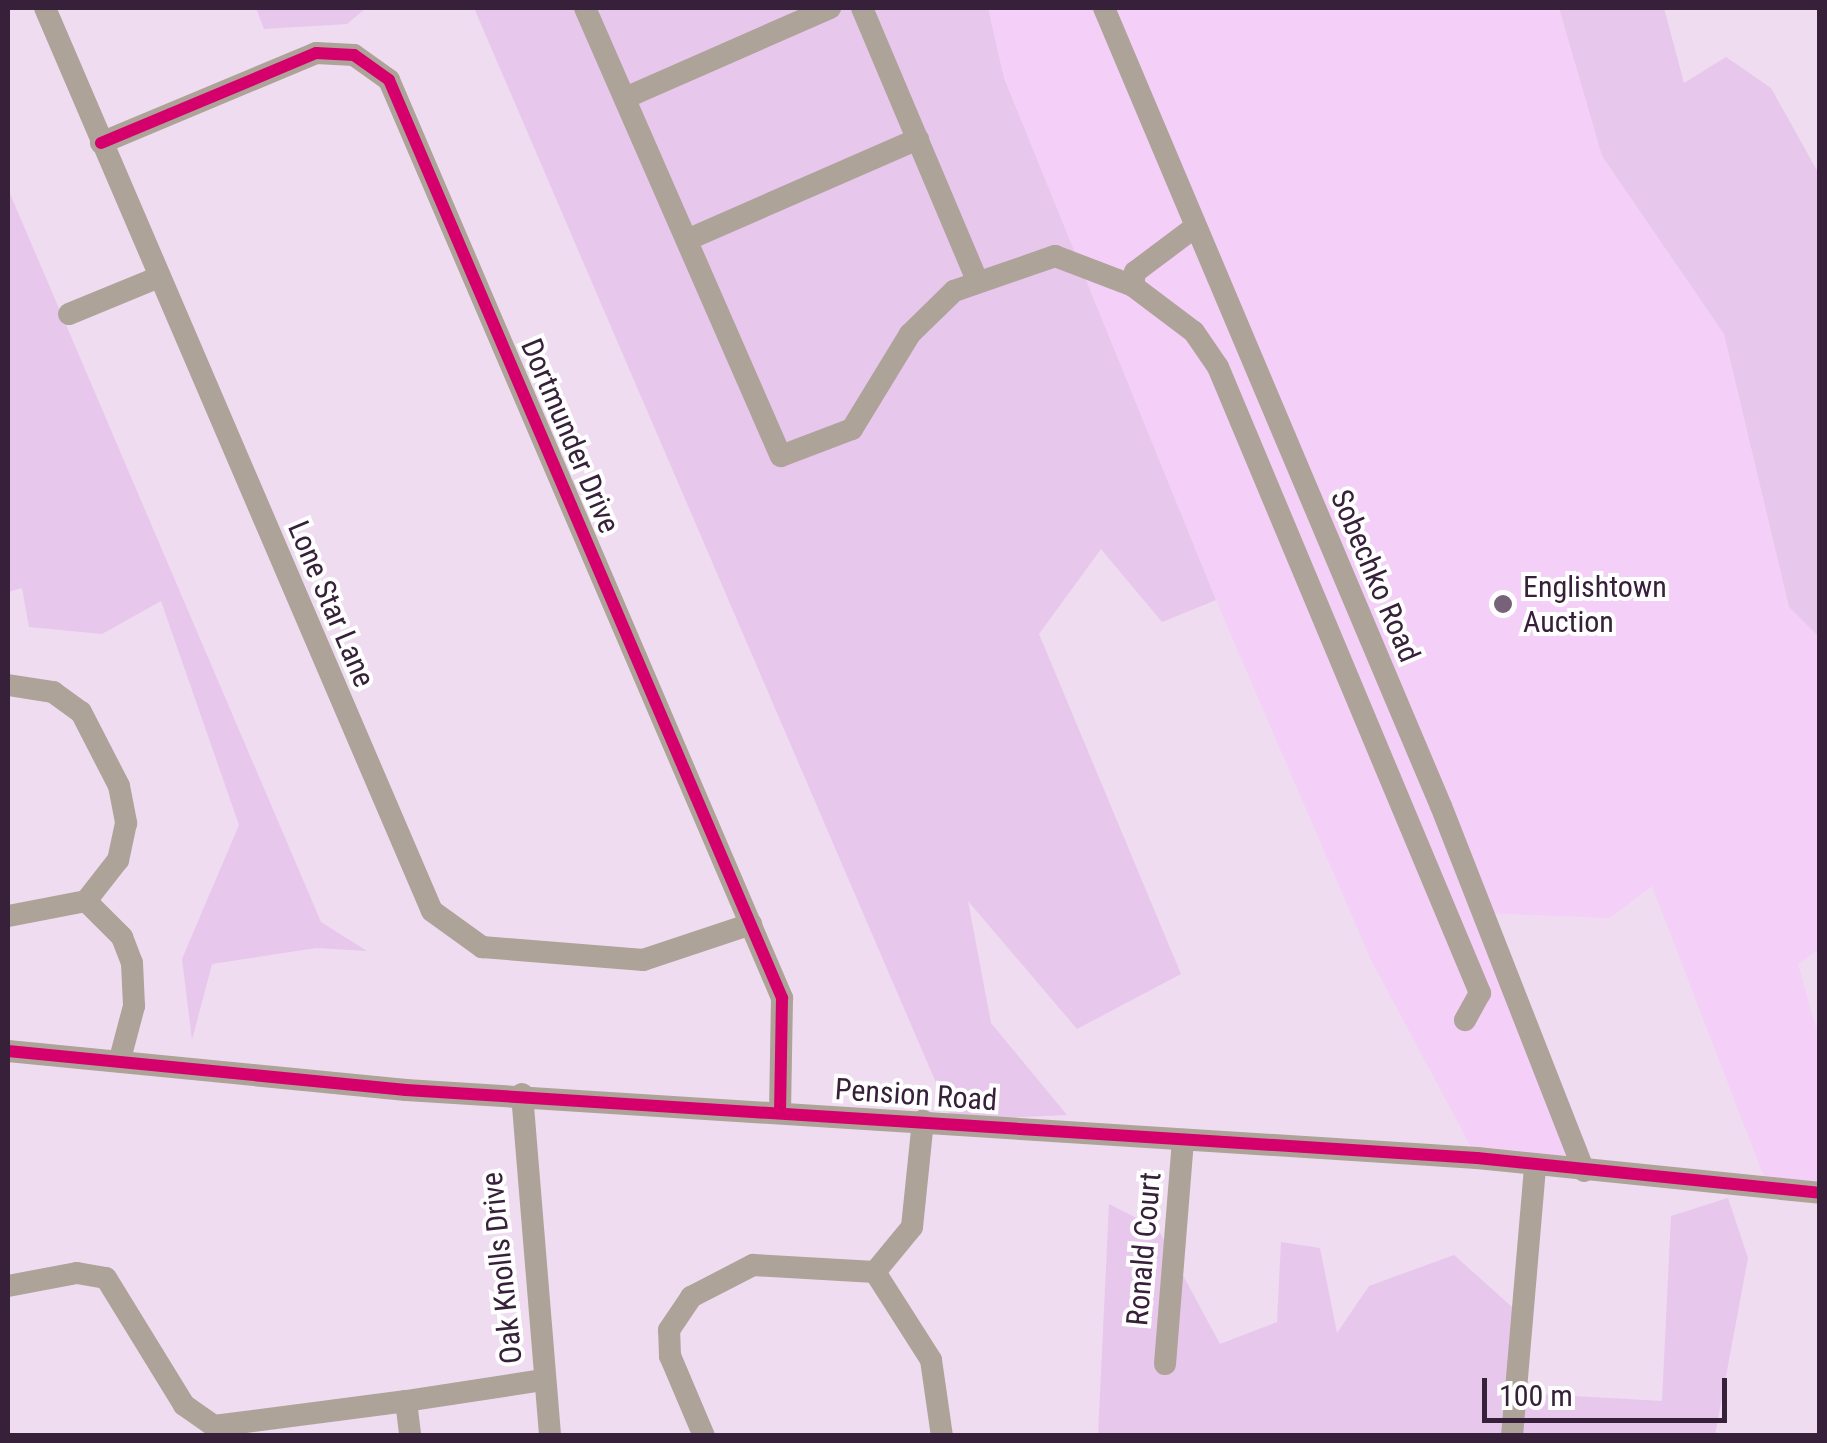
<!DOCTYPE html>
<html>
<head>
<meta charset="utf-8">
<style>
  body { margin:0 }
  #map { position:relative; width:1827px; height:1443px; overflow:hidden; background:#efdcf1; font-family:"Roboto Condensed",sans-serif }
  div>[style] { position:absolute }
  .built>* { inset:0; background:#f4cff8 }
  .green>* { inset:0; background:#e8c7ec }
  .minor>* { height:22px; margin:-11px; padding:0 11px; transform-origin:11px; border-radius:11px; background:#ada399 }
  .cycleway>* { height:12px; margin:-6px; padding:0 6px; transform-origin:6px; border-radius:6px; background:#d6006c }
  .dots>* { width:28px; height:28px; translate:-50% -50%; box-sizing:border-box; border:5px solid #fff; border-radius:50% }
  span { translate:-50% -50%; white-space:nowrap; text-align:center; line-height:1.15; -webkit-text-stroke:8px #fff; paint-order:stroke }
  .street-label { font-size:30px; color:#372039 }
  .poi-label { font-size:30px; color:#372039 }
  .left { translate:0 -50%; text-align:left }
  .frame { position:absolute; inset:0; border:10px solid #372039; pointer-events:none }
  .scale { position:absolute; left:1482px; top:1378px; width:245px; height:45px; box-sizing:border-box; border:5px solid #372039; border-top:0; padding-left:12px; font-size:30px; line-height:35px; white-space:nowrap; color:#372039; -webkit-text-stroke:8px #fff; paint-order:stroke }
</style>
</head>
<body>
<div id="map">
  <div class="built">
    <div style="clip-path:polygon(988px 8px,1559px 8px,1602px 156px,1724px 334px,1789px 607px,1819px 637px,1819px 949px,1798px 964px,1819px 1039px,1819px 1193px,1769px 1190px,1652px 886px,1610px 918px,1485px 913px,1584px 1171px,1477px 1158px,1371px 960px,1216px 600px,1004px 78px)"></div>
  </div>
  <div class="green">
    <div style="clip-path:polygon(256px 8px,366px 8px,347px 24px,264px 29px)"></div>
    <div style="clip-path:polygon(474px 8px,988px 8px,1004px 78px,1216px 600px,1162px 622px,1101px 549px,1039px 634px,1181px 974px,1077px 1029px,968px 901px,991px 1023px,1067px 1115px,952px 1120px)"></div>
    <div style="clip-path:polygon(1559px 8px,1664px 8px,1684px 83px,1726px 57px,1771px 88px,1819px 174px,1819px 637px,1789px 607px,1724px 334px,1602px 156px)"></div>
    <div style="clip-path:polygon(8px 189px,321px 922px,367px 951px,316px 948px,212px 964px,192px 1040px,182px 959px,239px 825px,161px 601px,102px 634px,29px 627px,22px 588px,8px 592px)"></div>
    <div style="clip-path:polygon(1728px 1198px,1748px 1258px,1715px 1435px,1098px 1436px,1109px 1204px,1158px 1229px,1220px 1344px,1277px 1322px,1281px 1242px,1320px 1248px,1337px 1333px,1369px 1286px,1454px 1255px,1521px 1315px,1518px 1393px,1662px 1401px,1671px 1216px)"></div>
  </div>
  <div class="minor">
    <div style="left:45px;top:8px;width:982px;rotate:66.8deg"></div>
    <div style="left:432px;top:911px;width:62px;rotate:35.8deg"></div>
    <div style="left:482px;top:947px;width:162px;rotate:4.6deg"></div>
    <div style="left:643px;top:960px;width:114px;rotate:-18.4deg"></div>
    <div style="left:585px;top:8px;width:489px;rotate:66.4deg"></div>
    <div style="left:781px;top:456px;width:76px;rotate:-20.8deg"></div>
    <div style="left:852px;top:429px;width:111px;rotate:-58.6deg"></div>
    <div style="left:910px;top:334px;width:62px;rotate:-44.3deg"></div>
    <div style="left:954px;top:291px;width:107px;rotate:-19.1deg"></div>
    <div style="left:1055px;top:256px;width:84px;rotate:21deg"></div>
    <div style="left:862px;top:8px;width:295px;rotate:67.1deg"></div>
    <div style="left:1104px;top:8px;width:866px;rotate:67.11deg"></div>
    <div style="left:1441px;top:806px;width:392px;rotate:68.6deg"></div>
    <div style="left:625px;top:98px;width:224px;rotate:-23.7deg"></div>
    <div style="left:101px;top:143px;width:233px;rotate:-22.7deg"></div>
    <div style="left:316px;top:53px;width:38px;rotate:3deg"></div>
    <div style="left:354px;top:55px;width:43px;rotate:35.5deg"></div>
    <div style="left:389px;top:80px;width:999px;rotate:66.82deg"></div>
    <div style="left:782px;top:998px;width:112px;rotate:91deg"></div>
    <div style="left:1195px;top:227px;width:75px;rotate:143.1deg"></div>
    <div style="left:1135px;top:272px;width:14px;rotate:98deg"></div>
    <div style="left:1133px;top:286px;width:76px;rotate:37deg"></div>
    <div style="left:1194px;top:332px;width:42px;rotate:55.6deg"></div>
    <div style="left:1218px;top:367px;width:679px;rotate:67.29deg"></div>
    <div style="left:1480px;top:993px;width:31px;rotate:119deg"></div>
    <div style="left:689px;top:239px;width:250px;rotate:-23.6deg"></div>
    <div style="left:69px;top:314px;width:97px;rotate:-22.3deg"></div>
    <div style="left:8px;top:685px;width:46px;rotate:8.8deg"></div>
    <div style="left:53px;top:692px;width:34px;rotate:36deg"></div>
    <div style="left:81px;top:712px;width:83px;rotate:62.8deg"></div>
    <div style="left:119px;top:786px;width:38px;rotate:79deg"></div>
    <div style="left:126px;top:823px;width:38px;rotate:102deg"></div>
    <div style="left:118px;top:860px;width:52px;rotate:128deg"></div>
    <div style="left:86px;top:901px;width:79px;rotate:169.1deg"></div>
    <div style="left:86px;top:901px;width:51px;rotate:45deg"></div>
    <div style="left:122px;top:937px;width:28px;rotate:69deg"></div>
    <div style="left:132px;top:963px;width:43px;rotate:87.3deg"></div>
    <div style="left:134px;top:1006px;width:55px;rotate:104.8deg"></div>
    <div style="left:8px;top:1051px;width:400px;rotate:5.6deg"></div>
    <div style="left:406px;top:1090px;width:1073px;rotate:3.63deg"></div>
    <div style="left:1477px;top:1158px;width:345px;rotate:5.8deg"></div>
    <div style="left:522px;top:1094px;width:343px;rotate:85.3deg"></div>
    <div style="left:875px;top:1272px;width:58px;rotate:-50.6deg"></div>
    <div style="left:912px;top:1227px;width:107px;rotate:-84.1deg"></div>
    <div style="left:8px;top:1286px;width:70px;rotate:-10.7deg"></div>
    <div style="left:77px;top:1273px;width:29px;rotate:10deg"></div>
    <div style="left:106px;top:1278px;width:149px;rotate:58.4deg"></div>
    <div style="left:184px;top:1405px;width:37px;rotate:35deg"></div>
    <div style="left:214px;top:1426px;width:194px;rotate:-7.4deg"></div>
    <div style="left:406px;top:1401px;width:35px;rotate:83deg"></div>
    <div style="left:1165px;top:1364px;width:225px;rotate:-85.4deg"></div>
    <div style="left:406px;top:1401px;width:139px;rotate:-8.7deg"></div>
    <div style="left:704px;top:1436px;width:87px;rotate:-113deg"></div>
    <div style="left:670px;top:1356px;width:26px;rotate:-92deg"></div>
    <div style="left:669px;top:1330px;width:40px;rotate:-56deg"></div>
    <div style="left:691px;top:1297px;width:70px;rotate:-27.3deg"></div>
    <div style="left:753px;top:1265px;width:122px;rotate:3.3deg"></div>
    <div style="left:875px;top:1272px;width:104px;rotate:57.5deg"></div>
    <div style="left:931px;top:1360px;width:77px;rotate:81.8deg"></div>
    <div style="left:1512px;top:1436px;width:271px;rotate:-85.1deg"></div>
  </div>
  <div class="cycleway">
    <div style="left:101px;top:143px;width:233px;rotate:-22.7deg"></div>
    <div style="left:316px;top:53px;width:38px;rotate:3deg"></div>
    <div style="left:354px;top:55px;width:43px;rotate:35.5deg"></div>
    <div style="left:389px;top:80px;width:999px;rotate:66.82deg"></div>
    <div style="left:782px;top:998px;width:112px;rotate:91deg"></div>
    <div style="left:8px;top:1051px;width:400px;rotate:5.6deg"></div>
    <div style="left:406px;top:1090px;width:1073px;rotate:3.63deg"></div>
    <div style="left:1477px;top:1158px;width:345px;rotate:5.8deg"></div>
  </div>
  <div class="dots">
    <div style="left:1503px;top:604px;background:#776279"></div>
  </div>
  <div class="street-label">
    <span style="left:570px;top:436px;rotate:67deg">Dortmunder Drive</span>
    <span style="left:1375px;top:576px;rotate:67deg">Sobechko Road</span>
    <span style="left:331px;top:604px;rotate:67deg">Lone Star Lane</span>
    <span style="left:916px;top:1095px;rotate:4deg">Pension Road</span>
    <span style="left:1144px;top:1249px;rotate:-85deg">Ronald Court</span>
    <span style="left:502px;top:1268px;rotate:-96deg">Oak Knolls Drive</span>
  </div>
  <div class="poi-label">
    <span class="left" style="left:1523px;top:604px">Englishtown<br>Auction</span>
  </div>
  <div class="frame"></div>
  <div class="scale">100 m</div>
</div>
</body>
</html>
